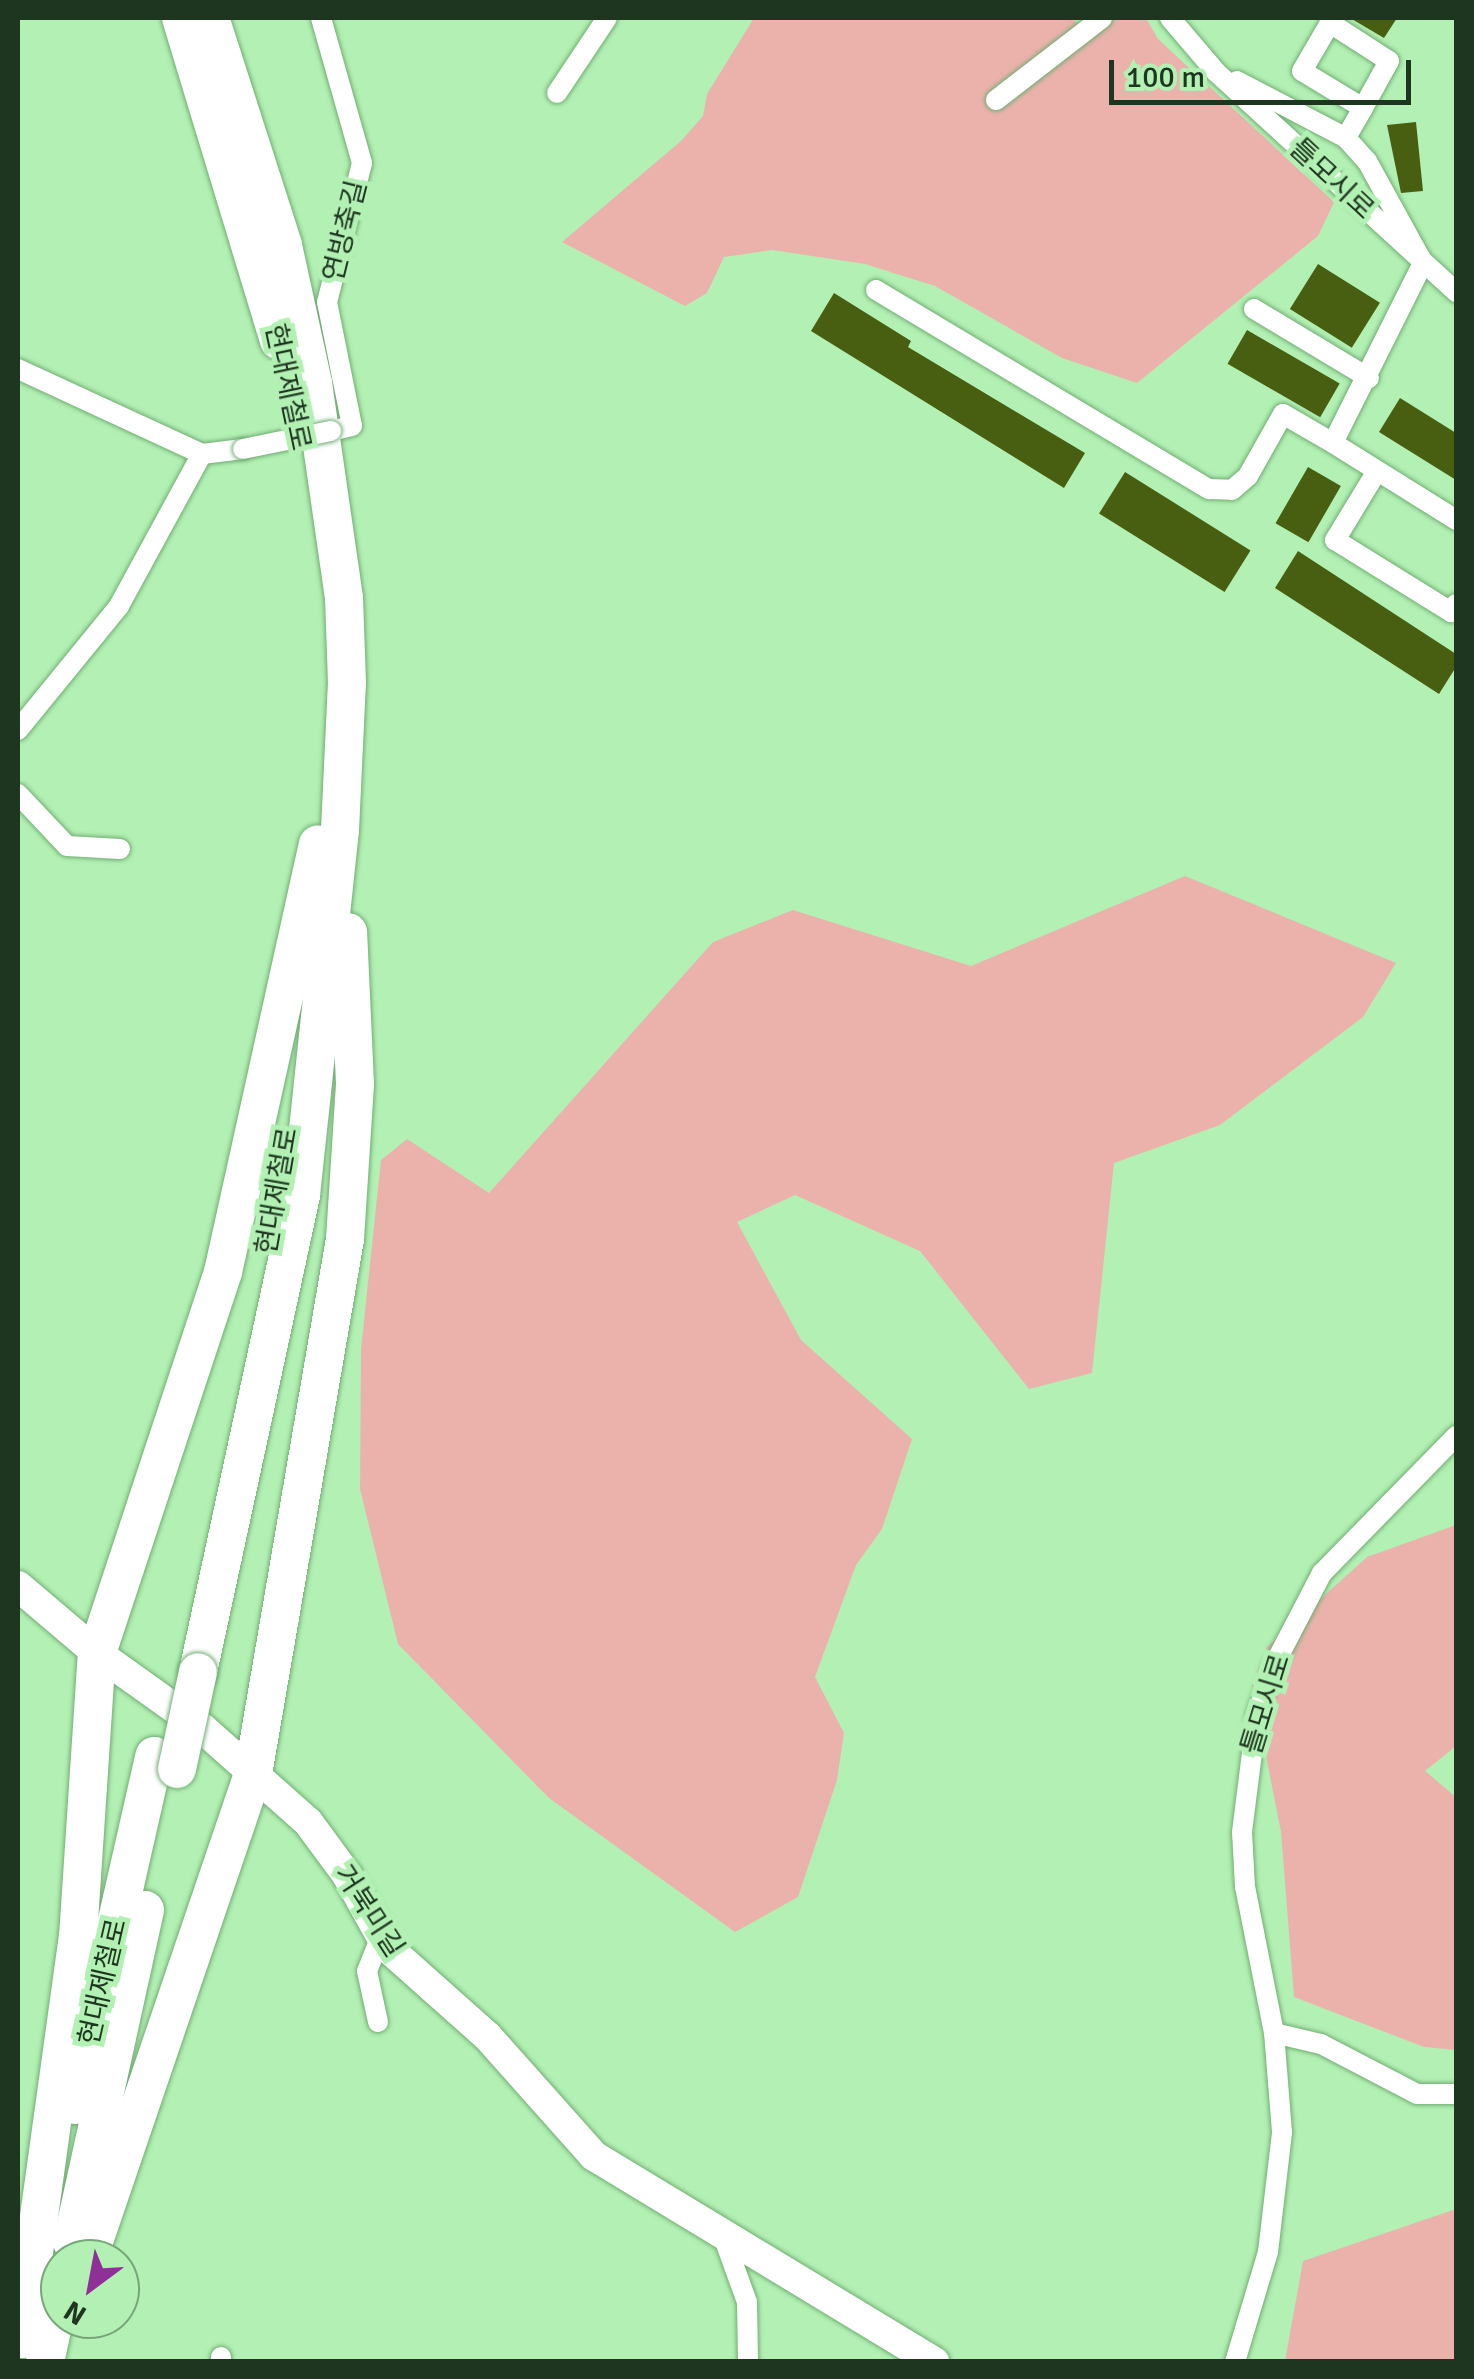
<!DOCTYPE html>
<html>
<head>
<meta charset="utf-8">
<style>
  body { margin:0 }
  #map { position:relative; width:1474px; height:2379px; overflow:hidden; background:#b3f0b4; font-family:Signika,"Noto Sans KR",sans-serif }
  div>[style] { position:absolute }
  .green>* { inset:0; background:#ebb2ac }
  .building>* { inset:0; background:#485f12; transform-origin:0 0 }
  .roads { filter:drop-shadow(0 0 2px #72ad74) drop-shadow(0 0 2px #72ad74) }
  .street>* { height:20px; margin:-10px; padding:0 10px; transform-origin:10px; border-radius:10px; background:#fff }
  .secondary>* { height:30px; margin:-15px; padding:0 15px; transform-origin:15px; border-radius:15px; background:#fff }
  .highway>* { height:38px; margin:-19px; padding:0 19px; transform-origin:19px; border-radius:19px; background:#fff }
  .bridges { filter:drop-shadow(0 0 2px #72ad74) drop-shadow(0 0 2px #72ad74) }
  .street-bridge>* { height:20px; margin:-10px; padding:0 10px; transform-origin:10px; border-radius:10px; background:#fff }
  .highway-bridge>* { height:38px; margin:-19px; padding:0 19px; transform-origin:19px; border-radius:19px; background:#fff }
  span { translate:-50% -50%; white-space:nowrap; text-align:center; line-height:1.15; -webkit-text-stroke:10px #b3f0b4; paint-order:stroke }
  .street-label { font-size:28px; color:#1e361f }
  .frame { position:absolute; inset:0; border:20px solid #1e361f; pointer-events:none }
  .north { position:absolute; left:40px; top:2239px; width:100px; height:100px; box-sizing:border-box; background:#b3f0b4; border:2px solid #77a678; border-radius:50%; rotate:212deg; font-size:28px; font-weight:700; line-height:40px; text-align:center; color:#1e361f }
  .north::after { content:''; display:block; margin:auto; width:35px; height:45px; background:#902f97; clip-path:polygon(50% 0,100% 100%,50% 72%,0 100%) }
  .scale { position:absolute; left:1109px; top:60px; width:302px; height:45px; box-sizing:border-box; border:5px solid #1e361f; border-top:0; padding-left:12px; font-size:30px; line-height:35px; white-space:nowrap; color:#1e361f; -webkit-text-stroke:8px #b3f0b4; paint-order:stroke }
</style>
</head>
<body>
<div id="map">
  <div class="green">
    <div style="clip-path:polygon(754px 18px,1070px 18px,1088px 29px,1103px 18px,1146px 18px,1158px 39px,1334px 202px,1318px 236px,1137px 383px,1062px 358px,935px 286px,865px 264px,772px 250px,724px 257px,707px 293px,685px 306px,562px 242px,681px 141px,703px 116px,707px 94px)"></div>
    <div style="clip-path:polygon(1185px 876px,1396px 963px,1363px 1017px,1220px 1125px,1114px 1163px,1092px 1373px,1029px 1389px,920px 1251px,795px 1195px,737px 1222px,801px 1340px,912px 1439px,882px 1529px,856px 1565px,815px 1677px,844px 1733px,837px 1780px,798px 1897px,735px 1932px,549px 1798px,398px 1644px,360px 1489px,361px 1349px,381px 1160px,407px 1139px,489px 1193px,713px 942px,793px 910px,971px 966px)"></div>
    <div style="clip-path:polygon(1456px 1525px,1456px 1746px,1425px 1771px,1456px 1797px,1456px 2050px,1424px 2047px,1294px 1997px,1281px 1832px,1252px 1685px,1267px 1647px,1367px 1557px)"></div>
    <div style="clip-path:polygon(1456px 2209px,1456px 2361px,1285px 2361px,1303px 2261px)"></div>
  </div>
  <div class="building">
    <div style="clip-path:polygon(1350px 18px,1397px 18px,1384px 38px)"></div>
    <div style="clip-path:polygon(1416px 122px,1423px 191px,1401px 193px,1387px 125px)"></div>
    <div style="left:1318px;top:264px;width:73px;height:53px;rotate:32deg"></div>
    <div style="clip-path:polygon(834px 293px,911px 341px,908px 347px,1085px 453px,1064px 488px,811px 331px)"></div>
    <div style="left:1247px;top:330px;width:107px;height:39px;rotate:30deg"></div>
    <div style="clip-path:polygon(1400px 398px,1456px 433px,1456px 480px,1379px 432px)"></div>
    <div style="left:1308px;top:467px;width:38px;height:65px;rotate:30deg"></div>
    <div style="left:1125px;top:472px;width:148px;height:49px;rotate:32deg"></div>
    <div style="clip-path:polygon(1298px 551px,1456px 654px,1456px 667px,1439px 694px,1275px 588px)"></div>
  </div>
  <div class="roads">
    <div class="street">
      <div style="left:321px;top:18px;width:151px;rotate:74.2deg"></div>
      <div style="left:362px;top:163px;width:143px;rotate:104.1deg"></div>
      <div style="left:327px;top:302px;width:126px;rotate:78.6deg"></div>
      <div style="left:352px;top:426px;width:22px;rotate:167deg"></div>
      <div style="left:1170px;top:18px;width:71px;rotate:49.6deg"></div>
      <div style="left:1216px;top:72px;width:326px;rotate:42.5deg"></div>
      <div style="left:1237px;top:81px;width:123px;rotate:27.6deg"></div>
      <div style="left:557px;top:93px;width:90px;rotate:-56.3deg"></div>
      <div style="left:996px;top:100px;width:134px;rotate:-37.7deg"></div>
      <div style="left:1363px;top:108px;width:71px;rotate:-148.8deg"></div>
      <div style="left:1302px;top:71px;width:56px;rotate:-59.7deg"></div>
      <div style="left:1330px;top:23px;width:70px;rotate:32.8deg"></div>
      <div style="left:1389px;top:61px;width:54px;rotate:119deg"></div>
      <div style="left:1363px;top:108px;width:34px;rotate:120deg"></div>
      <div style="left:1346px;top:138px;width:31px;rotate:48deg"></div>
      <div style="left:1367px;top:161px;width:116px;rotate:61.2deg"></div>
      <div style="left:1423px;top:263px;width:201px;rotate:116.6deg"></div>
      <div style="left:1333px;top:443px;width:145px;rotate:32deg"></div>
      <div style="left:876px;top:290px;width:388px;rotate:30.9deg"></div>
      <div style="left:1209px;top:489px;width:23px;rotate:2deg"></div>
      <div style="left:1232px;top:490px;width:21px;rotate:-41deg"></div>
      <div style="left:1248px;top:476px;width:71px;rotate:-60.6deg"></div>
      <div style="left:1283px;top:414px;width:58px;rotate:30.1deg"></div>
      <div style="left:1254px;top:309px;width:134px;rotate:31deg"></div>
      <div style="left:18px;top:369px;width:203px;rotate:24.8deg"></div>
      <div style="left:202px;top:454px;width:41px;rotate:-7deg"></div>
      <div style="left:1377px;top:471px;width:81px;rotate:121.3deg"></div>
      <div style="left:1335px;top:540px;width:137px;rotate:31.8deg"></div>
      <div style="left:1451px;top:612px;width:9px;rotate:-58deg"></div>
      <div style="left:18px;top:730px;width:160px;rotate:-50.8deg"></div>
      <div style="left:119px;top:606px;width:173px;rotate:-61.4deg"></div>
      <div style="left:18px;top:794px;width:71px;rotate:46.7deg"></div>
      <div style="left:67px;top:846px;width:53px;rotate:3.2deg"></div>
      <div style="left:378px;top:2022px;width:52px;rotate:-102.2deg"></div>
      <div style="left:367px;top:1971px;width:38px;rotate:-68deg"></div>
      <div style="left:1274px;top:2033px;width:48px;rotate:13.2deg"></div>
      <div style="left:1321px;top:2044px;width:108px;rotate:27.5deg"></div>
      <div style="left:1417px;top:2094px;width:39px"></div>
      <div style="left:722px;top:2233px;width:73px;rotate:70.1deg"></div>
      <div style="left:747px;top:2302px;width:60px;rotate:89deg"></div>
      <div style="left:221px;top:2362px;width:5px;rotate:-90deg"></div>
      <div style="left:1235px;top:2362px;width:115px;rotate:-73.3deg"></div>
      <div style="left:1268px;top:2252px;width:121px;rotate:-83.3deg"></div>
      <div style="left:1282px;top:2132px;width:99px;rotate:-94.6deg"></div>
      <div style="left:1274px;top:2033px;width:149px;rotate:-101.2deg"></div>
      <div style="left:1245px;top:1887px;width:55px;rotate:-93.1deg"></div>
      <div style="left:1242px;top:1832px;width:119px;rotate:-82.8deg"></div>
      <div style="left:1257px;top:1714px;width:50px;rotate:-71.2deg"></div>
      <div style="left:1273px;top:1667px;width:106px;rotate:-62.5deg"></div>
      <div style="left:1322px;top:1573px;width:192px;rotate:-45.6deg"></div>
    </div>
    <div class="secondary">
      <div style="left:18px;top:1586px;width:104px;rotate:40.3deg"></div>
      <div style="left:97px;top:1653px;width:129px;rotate:35.5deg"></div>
      <div style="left:202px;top:1728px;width:142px;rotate:41.6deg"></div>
      <div style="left:308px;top:1822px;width:66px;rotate:53.7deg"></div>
      <div style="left:347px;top:1875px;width:82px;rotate:60.9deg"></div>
      <div style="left:387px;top:1947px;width:135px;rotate:41.7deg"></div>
      <div style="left:488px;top:2037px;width:159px;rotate:48.3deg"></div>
      <div style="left:594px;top:2156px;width:398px;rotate:31.2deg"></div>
    </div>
    <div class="highway">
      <div style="left:181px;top:18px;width:337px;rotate:73.1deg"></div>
      <div style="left:198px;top:1672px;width:488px;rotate:-77.8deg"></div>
      <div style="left:301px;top:1195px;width:367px;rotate:-83.9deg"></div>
      <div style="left:340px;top:830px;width:147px;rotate:-87.3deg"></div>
      <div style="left:347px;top:683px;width:85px;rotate:-92deg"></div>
      <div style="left:344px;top:598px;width:217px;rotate:-98.2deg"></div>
      <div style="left:313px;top:383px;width:141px;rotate:-102.3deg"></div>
      <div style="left:283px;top:245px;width:238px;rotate:-107.8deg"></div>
      <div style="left:75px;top:2105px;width:358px;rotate:-77.2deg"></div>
      <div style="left:72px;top:2242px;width:340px;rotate:-77.6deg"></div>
      <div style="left:88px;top:2259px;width:512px;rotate:-71.21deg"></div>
      <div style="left:253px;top:1774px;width:543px;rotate:-80.24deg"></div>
      <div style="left:345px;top:1239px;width:155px;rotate:-86.3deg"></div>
      <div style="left:355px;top:1084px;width:152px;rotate:-92.6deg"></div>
      <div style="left:22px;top:2339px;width:406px;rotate:-82.1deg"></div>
      <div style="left:78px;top:1937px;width:285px;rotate:-86.2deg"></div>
      <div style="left:97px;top:1653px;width:401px;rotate:-71.7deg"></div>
      <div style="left:223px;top:1272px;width:438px;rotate:-77.5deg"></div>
      <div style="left:45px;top:2362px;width:70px;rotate:-77.6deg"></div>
    </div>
  </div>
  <div class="bridges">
    <div class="street-bridge">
      <div style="left:243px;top:449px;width:90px;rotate:-11.6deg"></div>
    </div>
    <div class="highway-bridge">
      <div style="left:177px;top:1769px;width:99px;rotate:-77.8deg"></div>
    </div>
  </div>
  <div class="street-label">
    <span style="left:1332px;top:179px;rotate:43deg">틀모시로</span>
    <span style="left:345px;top:231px;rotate:-76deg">연방축길</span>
    <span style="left:288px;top:387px;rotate:78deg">현대제철로</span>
    <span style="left:277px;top:1191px;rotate:-80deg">현대제철로</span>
    <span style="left:1266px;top:1704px;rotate:-73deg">틀모시로</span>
    <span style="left:369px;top:1911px;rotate:57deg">거북미길</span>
    <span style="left:103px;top:1982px;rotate:-77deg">현대제철로</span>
  </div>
  <div class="frame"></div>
  <div class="north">N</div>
  <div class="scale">100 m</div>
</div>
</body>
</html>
